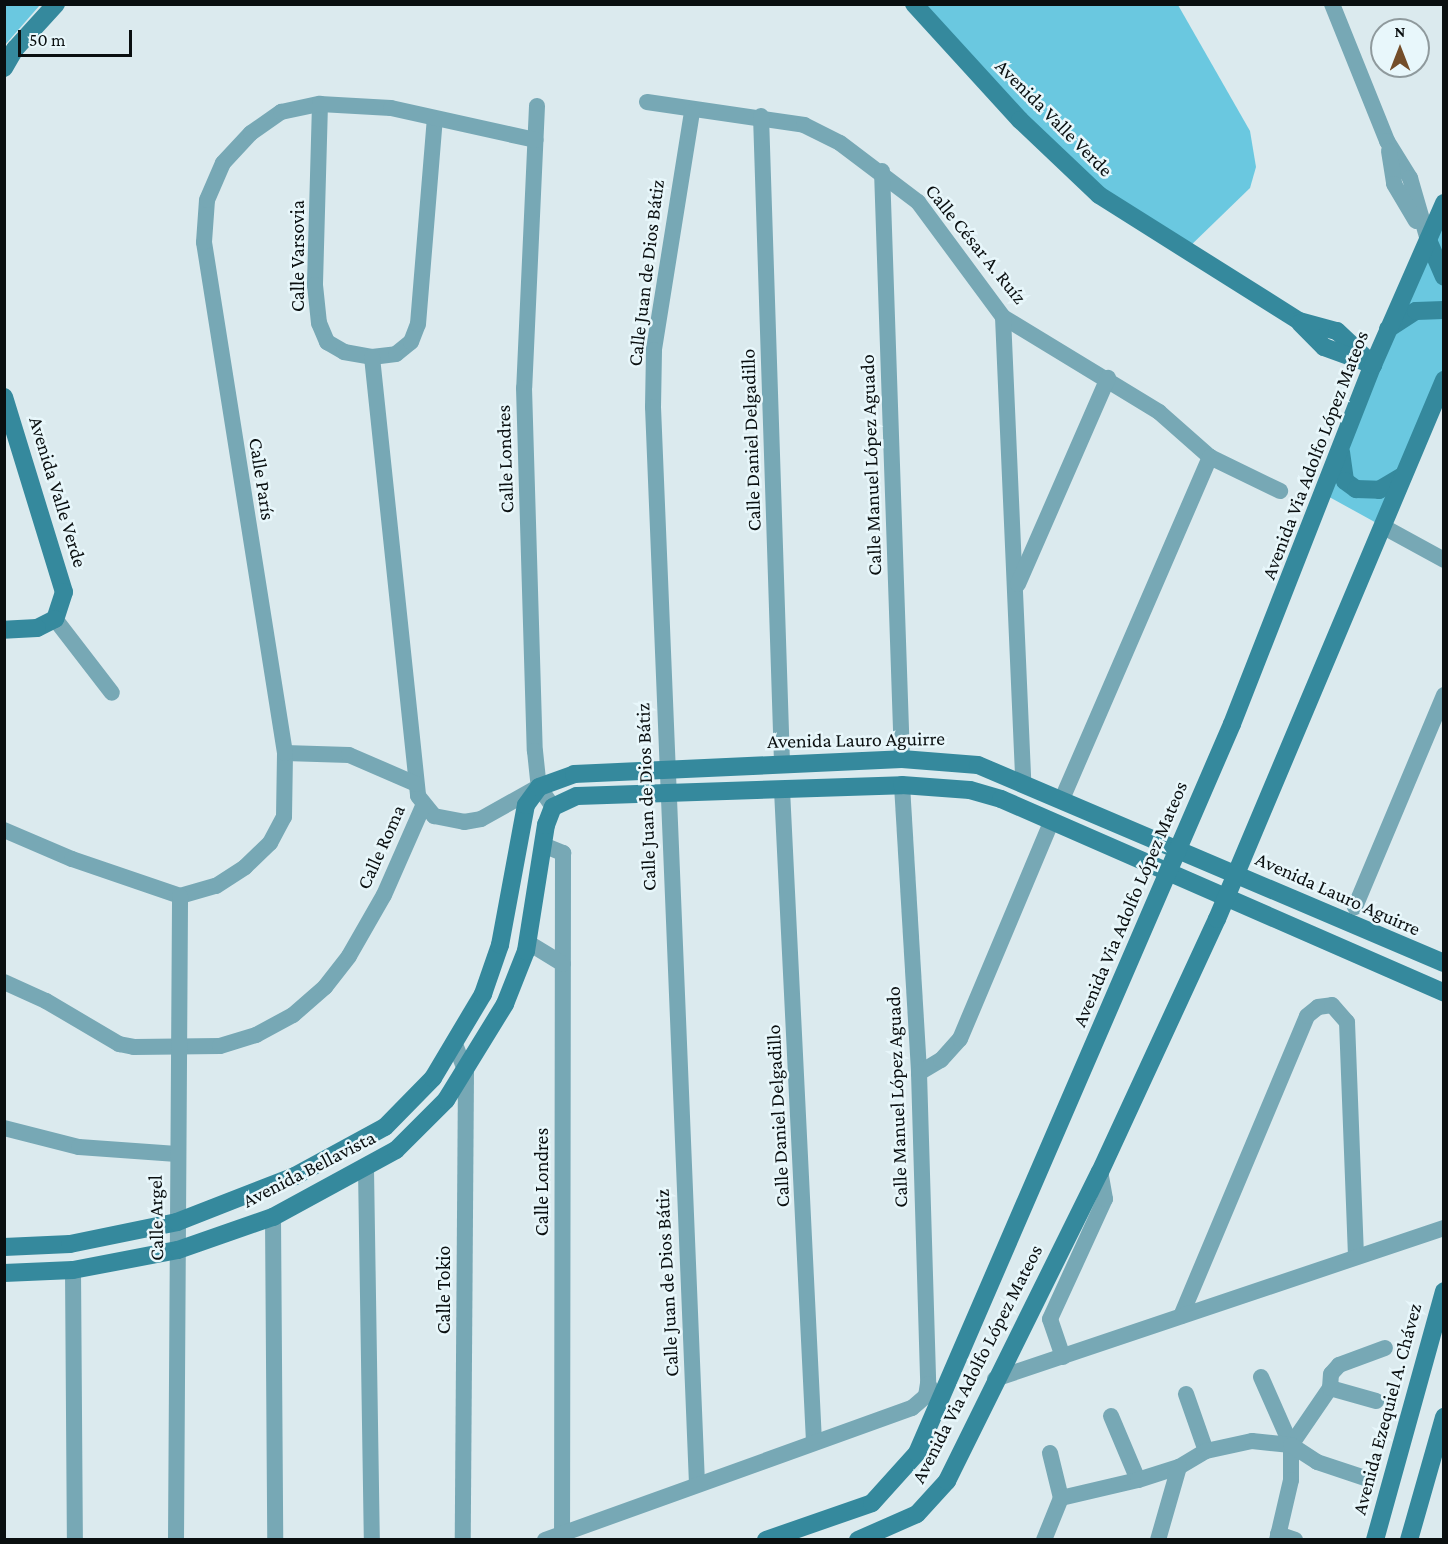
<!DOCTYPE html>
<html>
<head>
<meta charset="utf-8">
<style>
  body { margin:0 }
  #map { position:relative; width:1448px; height:1544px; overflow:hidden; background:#dbeaee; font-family:"Crimson Pro",serif }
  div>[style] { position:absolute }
  .green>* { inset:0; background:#6ac8e0 }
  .street>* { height:16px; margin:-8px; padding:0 8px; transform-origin:8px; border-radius:8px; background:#77a8b5 }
  .secondary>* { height:18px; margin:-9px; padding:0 9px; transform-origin:9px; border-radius:9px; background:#35899d }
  span { translate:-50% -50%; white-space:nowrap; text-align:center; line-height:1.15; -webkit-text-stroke:5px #e8f7fb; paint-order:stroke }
  .street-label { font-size:20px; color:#0a0f10 }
  .frame { position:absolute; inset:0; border:6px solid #0a0f10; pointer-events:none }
  .north { position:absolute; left:1370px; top:18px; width:60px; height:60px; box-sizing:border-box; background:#e8f7fb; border:2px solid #8f9a9d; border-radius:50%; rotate:0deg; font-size:16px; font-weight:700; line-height:24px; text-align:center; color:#0a0f10 }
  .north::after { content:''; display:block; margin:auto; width:21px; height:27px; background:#734d29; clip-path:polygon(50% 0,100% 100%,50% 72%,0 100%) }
  .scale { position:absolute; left:18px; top:30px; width:114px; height:27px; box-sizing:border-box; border:3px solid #0a0f10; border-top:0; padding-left:8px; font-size:18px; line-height:21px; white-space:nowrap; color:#0a0f10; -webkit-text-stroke:4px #e8f7fb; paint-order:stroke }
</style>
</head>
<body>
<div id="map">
  <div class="green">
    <div style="clip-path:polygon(5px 4px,40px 5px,5px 45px,4px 5px)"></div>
    <div style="clip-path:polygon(914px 5px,1178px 5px,1250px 131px,1256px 167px,1250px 188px,1186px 250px,1099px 195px)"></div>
    <div style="clip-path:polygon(1443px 203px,1444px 380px,1382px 526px,1322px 493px)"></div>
  </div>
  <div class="street">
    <div style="left:1332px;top:4px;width:148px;rotate:68.1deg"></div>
    <div style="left:1387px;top:141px;width:44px;rotate:58.1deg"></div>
    <div style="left:1410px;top:178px;width:65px;rotate:73.8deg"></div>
    <div style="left:647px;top:102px;width:159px;rotate:8.3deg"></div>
    <div style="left:804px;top:125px;width:40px;rotate:26.6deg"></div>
    <div style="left:840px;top:143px;width:98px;rotate:37.1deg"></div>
    <div style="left:918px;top:202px;width:143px;rotate:53.5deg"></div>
    <div style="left:1003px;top:317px;width:183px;rotate:31.3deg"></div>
    <div style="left:1159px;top:412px;width:68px;rotate:41.4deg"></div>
    <div style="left:1210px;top:457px;width:78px;rotate:25.9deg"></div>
    <div style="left:320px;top:104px;width:181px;rotate:91.6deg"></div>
    <div style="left:315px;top:285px;width:38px;rotate:84deg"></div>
    <div style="left:319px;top:323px;width:21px;rotate:67deg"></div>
    <div style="left:327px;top:342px;width:20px;rotate:30deg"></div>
    <div style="left:344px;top:352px;width:28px;rotate:10deg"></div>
    <div style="left:372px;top:357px;width:24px;rotate:-7deg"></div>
    <div style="left:396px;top:354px;width:19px;rotate:-39deg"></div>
    <div style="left:411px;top:342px;width:19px;rotate:-69deg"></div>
    <div style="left:418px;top:324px;width:206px;rotate:-85.3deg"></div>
    <div style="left:537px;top:106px;width:282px;rotate:92.6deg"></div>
    <div style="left:524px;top:388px;width:363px;rotate:88.3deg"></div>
    <div style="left:535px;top:751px;width:36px;rotate:84deg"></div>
    <div style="left:539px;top:787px;width:24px;rotate:55deg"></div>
    <div style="left:692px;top:112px;width:241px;rotate:99.1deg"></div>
    <div style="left:654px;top:350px;width:57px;rotate:91deg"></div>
    <div style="left:653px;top:407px;width:1078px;rotate:87.66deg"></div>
    <div style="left:761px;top:116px;width:647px;rotate:88.14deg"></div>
    <div style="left:1389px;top:151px;width:33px;rotate:81deg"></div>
    <div style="left:1394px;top:184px;width:43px;rotate:59.3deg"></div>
    <div style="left:882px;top:171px;width:588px;rotate:88.05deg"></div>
    <div style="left:1003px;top:317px;width:464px;rotate:87.5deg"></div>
    <div style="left:372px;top:357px;width:441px;rotate:84deg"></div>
    <div style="left:418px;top:796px;width:26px;rotate:51deg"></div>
    <div style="left:434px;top:816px;width:31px;rotate:11deg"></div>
    <div style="left:464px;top:822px;width:17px;rotate:-10deg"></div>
    <div style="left:481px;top:819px;width:65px;rotate:-29.3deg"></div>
    <div style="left:1382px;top:526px;width:71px;rotate:28.7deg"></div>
    <div style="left:1018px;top:584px;width:225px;rotate:-66.4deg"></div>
    <div style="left:55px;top:619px;width:93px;rotate:52.4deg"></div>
    <div style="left:285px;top:753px;width:64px;rotate:1.8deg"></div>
    <div style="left:349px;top:755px;width:73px;rotate:23.4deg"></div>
    <div style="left:902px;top:785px;width:289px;rotate:86.6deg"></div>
    <div style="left:919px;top:1073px;width:311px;rotate:88.3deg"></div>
    <div style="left:928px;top:1384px;width:22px;rotate:60deg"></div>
    <div style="left:782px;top:790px;width:652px;rotate:87.19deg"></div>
    <div style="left:1062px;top:799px;width:373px;rotate:-66.6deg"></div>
    <div style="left:4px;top:830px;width:74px;rotate:23.1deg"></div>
    <div style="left:72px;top:859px;width:114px;rotate:18.9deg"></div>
    <div style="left:180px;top:896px;width:37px;rotate:-16deg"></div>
    <div style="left:216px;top:886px;width:35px;rotate:-33deg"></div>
    <div style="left:245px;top:867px;width:35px;rotate:-44deg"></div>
    <div style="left:270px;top:843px;width:30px;rotate:-62deg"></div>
    <div style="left:284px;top:817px;width:64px;rotate:-89.1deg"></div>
    <div style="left:285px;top:753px;width:517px;rotate:-99.01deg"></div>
    <div style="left:204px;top:242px;width:42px;rotate:-85.9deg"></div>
    <div style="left:207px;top:200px;width:40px;rotate:-66.6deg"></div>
    <div style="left:223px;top:163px;width:41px;rotate:-47deg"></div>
    <div style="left:251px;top:133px;width:37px;rotate:-35deg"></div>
    <div style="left:281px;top:112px;width:40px;rotate:-12deg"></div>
    <div style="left:320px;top:104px;width:71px;rotate:3.2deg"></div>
    <div style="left:391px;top:108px;width:148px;rotate:12.5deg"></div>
    <div style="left:543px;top:845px;width:22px;rotate:22deg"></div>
    <div style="left:563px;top:853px;width:680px;rotate:90.08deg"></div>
    <div style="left:1355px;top:907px;width:230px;rotate:-67.2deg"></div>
    <div style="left:527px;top:942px;width:42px;rotate:31.4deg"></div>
    <div style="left:4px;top:982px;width:46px;rotate:24.3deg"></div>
    <div style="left:46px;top:1001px;width:85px;rotate:30.5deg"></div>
    <div style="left:119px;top:1044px;width:15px;rotate:11deg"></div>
    <div style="left:134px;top:1047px;width:86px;rotate:-0.7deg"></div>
    <div style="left:220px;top:1046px;width:38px;rotate:-17deg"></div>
    <div style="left:256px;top:1035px;width:42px;rotate:-28.4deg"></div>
    <div style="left:293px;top:1015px;width:43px;rotate:-41.2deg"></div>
    <div style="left:325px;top:987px;width:39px;rotate:-52deg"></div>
    <div style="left:349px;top:956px;width:70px;rotate:-60.2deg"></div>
    <div style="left:384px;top:895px;width:97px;rotate:-66.3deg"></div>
    <div style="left:455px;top:1044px;width:30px;rotate:69deg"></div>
    <div style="left:466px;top:1072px;width:468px;rotate:90.4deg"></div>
    <div style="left:919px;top:1073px;width:26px;rotate:-31deg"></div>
    <div style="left:941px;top:1060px;width:28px;rotate:-48deg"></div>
    <div style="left:960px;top:1039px;width:235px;rotate:-67.2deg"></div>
    <div style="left:4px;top:1128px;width:77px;rotate:14.2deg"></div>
    <div style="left:79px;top:1147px;width:98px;rotate:4.1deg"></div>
    <div style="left:366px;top:1169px;width:371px;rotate:89.1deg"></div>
    <div style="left:273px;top:1217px;width:323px;rotate:89.6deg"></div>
    <div style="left:73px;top:1270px;width:270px;rotate:89.6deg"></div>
    <div style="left:1181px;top:1316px;width:325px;rotate:-67.2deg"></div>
    <div style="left:1307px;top:1016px;width:14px;rotate:-39deg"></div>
    <div style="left:1318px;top:1007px;width:14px;rotate:-8deg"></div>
    <div style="left:1332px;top:1005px;width:23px;rotate:49deg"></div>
    <div style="left:1347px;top:1022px;width:234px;rotate:87.8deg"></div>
    <div style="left:1063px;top:1357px;width:40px;rotate:-108.9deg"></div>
    <div style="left:1050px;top:1319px;width:132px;rotate:-65.4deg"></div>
    <div style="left:1105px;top:1199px;width:27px;rotate:-100deg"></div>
    <div style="left:1261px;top:1377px;width:74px;rotate:66.2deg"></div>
    <div style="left:1291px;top:1445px;width:35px;rotate:90deg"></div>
    <div style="left:1291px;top:1480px;width:62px;rotate:103.1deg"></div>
    <div style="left:995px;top:1379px;width:474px;rotate:-18.6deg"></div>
    <div style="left:1330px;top:1388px;width:48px;rotate:15.8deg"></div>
    <div style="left:1186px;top:1394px;width:60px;rotate:70.7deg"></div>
    <div style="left:1111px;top:1416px;width:69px;rotate:67.1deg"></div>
    <div style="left:1291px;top:1445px;width:69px;rotate:-55.6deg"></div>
    <div style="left:1330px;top:1388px;width:14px;rotate:-86deg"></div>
    <div style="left:1331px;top:1374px;width:12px;rotate:-48deg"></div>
    <div style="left:1339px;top:1365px;width:49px;rotate:-20.3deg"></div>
    <div style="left:1050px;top:1453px;width:46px;rotate:76.3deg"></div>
    <div style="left:1278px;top:1534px;width:18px;rotate:19deg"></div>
    <div style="left:176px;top:1540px;width:644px;rotate:-89.64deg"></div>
    <div style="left:545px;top:1540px;width:390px;rotate:-19.8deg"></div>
    <div style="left:912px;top:1408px;width:18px;rotate:-41deg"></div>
    <div style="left:926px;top:1396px;width:12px;rotate:-81deg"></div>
    <div style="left:1044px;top:1540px;width:45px;rotate:-68deg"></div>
    <div style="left:1061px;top:1498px;width:79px;rotate:-13.2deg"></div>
    <div style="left:1138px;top:1480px;width:43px;rotate:-17.6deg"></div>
    <div style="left:1179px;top:1467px;width:31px;rotate:-31deg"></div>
    <div style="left:1206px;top:1451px;width:47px;rotate:-12.3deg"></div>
    <div style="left:1252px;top:1441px;width:39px;rotate:6deg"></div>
    <div style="left:1291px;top:1445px;width:31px;rotate:33deg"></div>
    <div style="left:1317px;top:1462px;width:51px;rotate:18.4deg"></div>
    <div style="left:1158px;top:1540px;width:76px;rotate:-74deg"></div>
  </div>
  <div class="secondary">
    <div style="left:914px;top:4px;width:157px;rotate:47.6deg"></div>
    <div style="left:1020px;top:120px;width:109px;rotate:43.5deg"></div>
    <div style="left:1099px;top:195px;width:236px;rotate:32.2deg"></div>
    <div style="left:1299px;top:321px;width:39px;rotate:15deg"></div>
    <div style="left:1337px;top:331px;width:50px;rotate:43.4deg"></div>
    <div style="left:4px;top:68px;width:22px;rotate:-60deg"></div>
    <div style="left:15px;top:49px;width:61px;rotate:-47.7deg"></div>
    <div style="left:1428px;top:240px;width:40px;rotate:66.6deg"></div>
    <div style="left:1300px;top:323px;width:34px;rotate:45deg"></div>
    <div style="left:1324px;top:347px;width:44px;rotate:20.1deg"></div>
    <div style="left:1388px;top:329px;width:33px;rotate:-33deg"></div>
    <div style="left:1416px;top:311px;width:28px;rotate:-2deg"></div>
    <div style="left:4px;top:397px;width:204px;rotate:72.9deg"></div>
    <div style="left:64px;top:592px;width:28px;rotate:108deg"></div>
    <div style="left:55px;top:619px;width:20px;rotate:153deg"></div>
    <div style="left:37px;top:628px;width:33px;rotate:177deg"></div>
    <div style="left:1341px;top:452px;width:29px;rotate:82deg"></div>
    <div style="left:1345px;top:481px;width:14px;rotate:36deg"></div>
    <div style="left:1356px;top:489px;width:23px;rotate:2deg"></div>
    <div style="left:1379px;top:490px;width:27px;rotate:-31deg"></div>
    <div style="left:4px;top:1247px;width:66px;rotate:-2.6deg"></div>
    <div style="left:70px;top:1244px;width:109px;rotate:-11.6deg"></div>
    <div style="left:177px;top:1222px;width:127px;rotate:-21.3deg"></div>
    <div style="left:295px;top:1176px;width:102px;rotate:-28.6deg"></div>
    <div style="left:385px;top:1127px;width:69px;rotate:-45.6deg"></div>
    <div style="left:433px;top:1078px;width:98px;rotate:-59.2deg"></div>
    <div style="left:483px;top:994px;width:52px;rotate:-70.9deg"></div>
    <div style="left:500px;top:945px;width:142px;rotate:-79.5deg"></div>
    <div style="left:526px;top:805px;width:22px;rotate:-54deg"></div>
    <div style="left:539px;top:787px;width:37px;rotate:-20deg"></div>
    <div style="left:574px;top:774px;width:328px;rotate:-2.6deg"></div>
    <div style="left:902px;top:759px;width:76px;rotate:4.5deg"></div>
    <div style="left:978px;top:765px;width:506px;rotate:23.02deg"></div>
    <div style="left:4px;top:1273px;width:69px;rotate:-2.5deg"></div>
    <div style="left:73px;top:1270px;width:107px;rotate:-10.8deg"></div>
    <div style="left:178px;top:1250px;width:101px;rotate:-19.2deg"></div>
    <div style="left:273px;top:1217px;width:140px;rotate:-28.6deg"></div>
    <div style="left:396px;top:1150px;width:71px;rotate:-45deg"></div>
    <div style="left:446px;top:1100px;width:113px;rotate:-58.4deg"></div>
    <div style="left:505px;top:1004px;width:57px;rotate:-68.4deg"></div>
    <div style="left:526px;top:951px;width:128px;rotate:-81deg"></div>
    <div style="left:546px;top:825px;width:19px;rotate:-69deg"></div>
    <div style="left:553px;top:807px;width:26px;rotate:-25deg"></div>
    <div style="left:577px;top:796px;width:325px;rotate:-1.9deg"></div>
    <div style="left:902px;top:785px;width:68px;rotate:4.2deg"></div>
    <div style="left:970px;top:790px;width:32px;rotate:16deg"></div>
    <div style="left:1001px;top:799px;width:484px;rotate:23.6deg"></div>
    <div style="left:766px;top:1540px;width:112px;rotate:-19.2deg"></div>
    <div style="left:872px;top:1503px;width:67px;rotate:-48deg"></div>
    <div style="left:917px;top:1453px;width:794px;rotate:-66.63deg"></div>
    <div style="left:1232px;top:724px;width:386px;rotate:-68.6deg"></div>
    <div style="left:1373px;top:365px;width:177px;rotate:-66.3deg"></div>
    <div style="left:858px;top:1540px;width:64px;rotate:-23.8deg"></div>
    <div style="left:917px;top:1514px;width:45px;rotate:-47.7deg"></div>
    <div style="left:947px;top:1481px;width:345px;rotate:-63.7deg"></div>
    <div style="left:1100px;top:1172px;width:279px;rotate:-65.2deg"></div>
    <div style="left:1217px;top:919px;width:585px;rotate:-67.16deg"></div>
    <div style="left:1375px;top:1540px;width:258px;rotate:-74.5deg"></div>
    <div style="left:1409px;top:1540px;width:128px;rotate:-74.1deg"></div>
  </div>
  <div class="street-label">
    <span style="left:1054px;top:118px;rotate:45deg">Avenida Valle Verde</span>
    <span style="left:976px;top:244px;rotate:51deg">Calle César A. Ruíz</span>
    <span style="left:297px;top:256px;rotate:-90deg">Calle Varsovia</span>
    <span style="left:646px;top:273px;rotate:-83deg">Calle Juan de Dios Bátiz</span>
    <span style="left:751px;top:440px;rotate:-92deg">Calle Daniel Delgadillo</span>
    <span style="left:1315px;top:455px;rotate:-69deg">Avenida Via Adolfo López Mateos</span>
    <span style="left:505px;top:459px;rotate:-92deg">Calle Londres</span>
    <span style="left:871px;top:465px;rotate:-92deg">Calle Manuel López Aguado</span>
    <span style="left:262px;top:479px;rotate:81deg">Calle París</span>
    <span style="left:58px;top:492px;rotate:73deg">Avenida Valle Verde</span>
    <span style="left:856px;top:740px;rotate:-1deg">Avenida Lauro Aguirre</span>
    <span style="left:646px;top:797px;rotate:-92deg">Calle Juan de Dios Bátiz</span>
    <span style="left:381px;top:847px;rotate:-66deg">Calle Roma</span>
    <span style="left:1338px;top:894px;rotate:24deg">Avenida Lauro Aguirre</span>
    <span style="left:1130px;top:904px;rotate:-67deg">Avenida Via Adolfo López Mateos</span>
    <span style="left:897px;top:1097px;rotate:-92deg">Calle Manuel López Aguado</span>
    <span style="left:778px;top:1116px;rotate:-93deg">Calle Daniel Delgadillo</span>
    <span style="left:309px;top:1169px;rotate:-27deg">Avenida Bellavista</span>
    <span style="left:541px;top:1182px;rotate:-90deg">Calle Londres</span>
    <span style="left:156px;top:1218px;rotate:-91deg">Calle Argel</span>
    <span style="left:667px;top:1283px;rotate:-93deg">Calle Juan de Dios Bátiz</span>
    <span style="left:443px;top:1290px;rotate:-90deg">Calle Tokio</span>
    <span style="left:977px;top:1364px;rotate:-63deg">Avenida Via Adolfo López Mateos</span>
    <span style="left:1387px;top:1409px;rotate:-75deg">Avenida Ezequiel A. Chávez</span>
  </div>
  <div class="frame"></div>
  <div class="north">N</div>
  <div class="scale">50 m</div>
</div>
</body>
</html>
